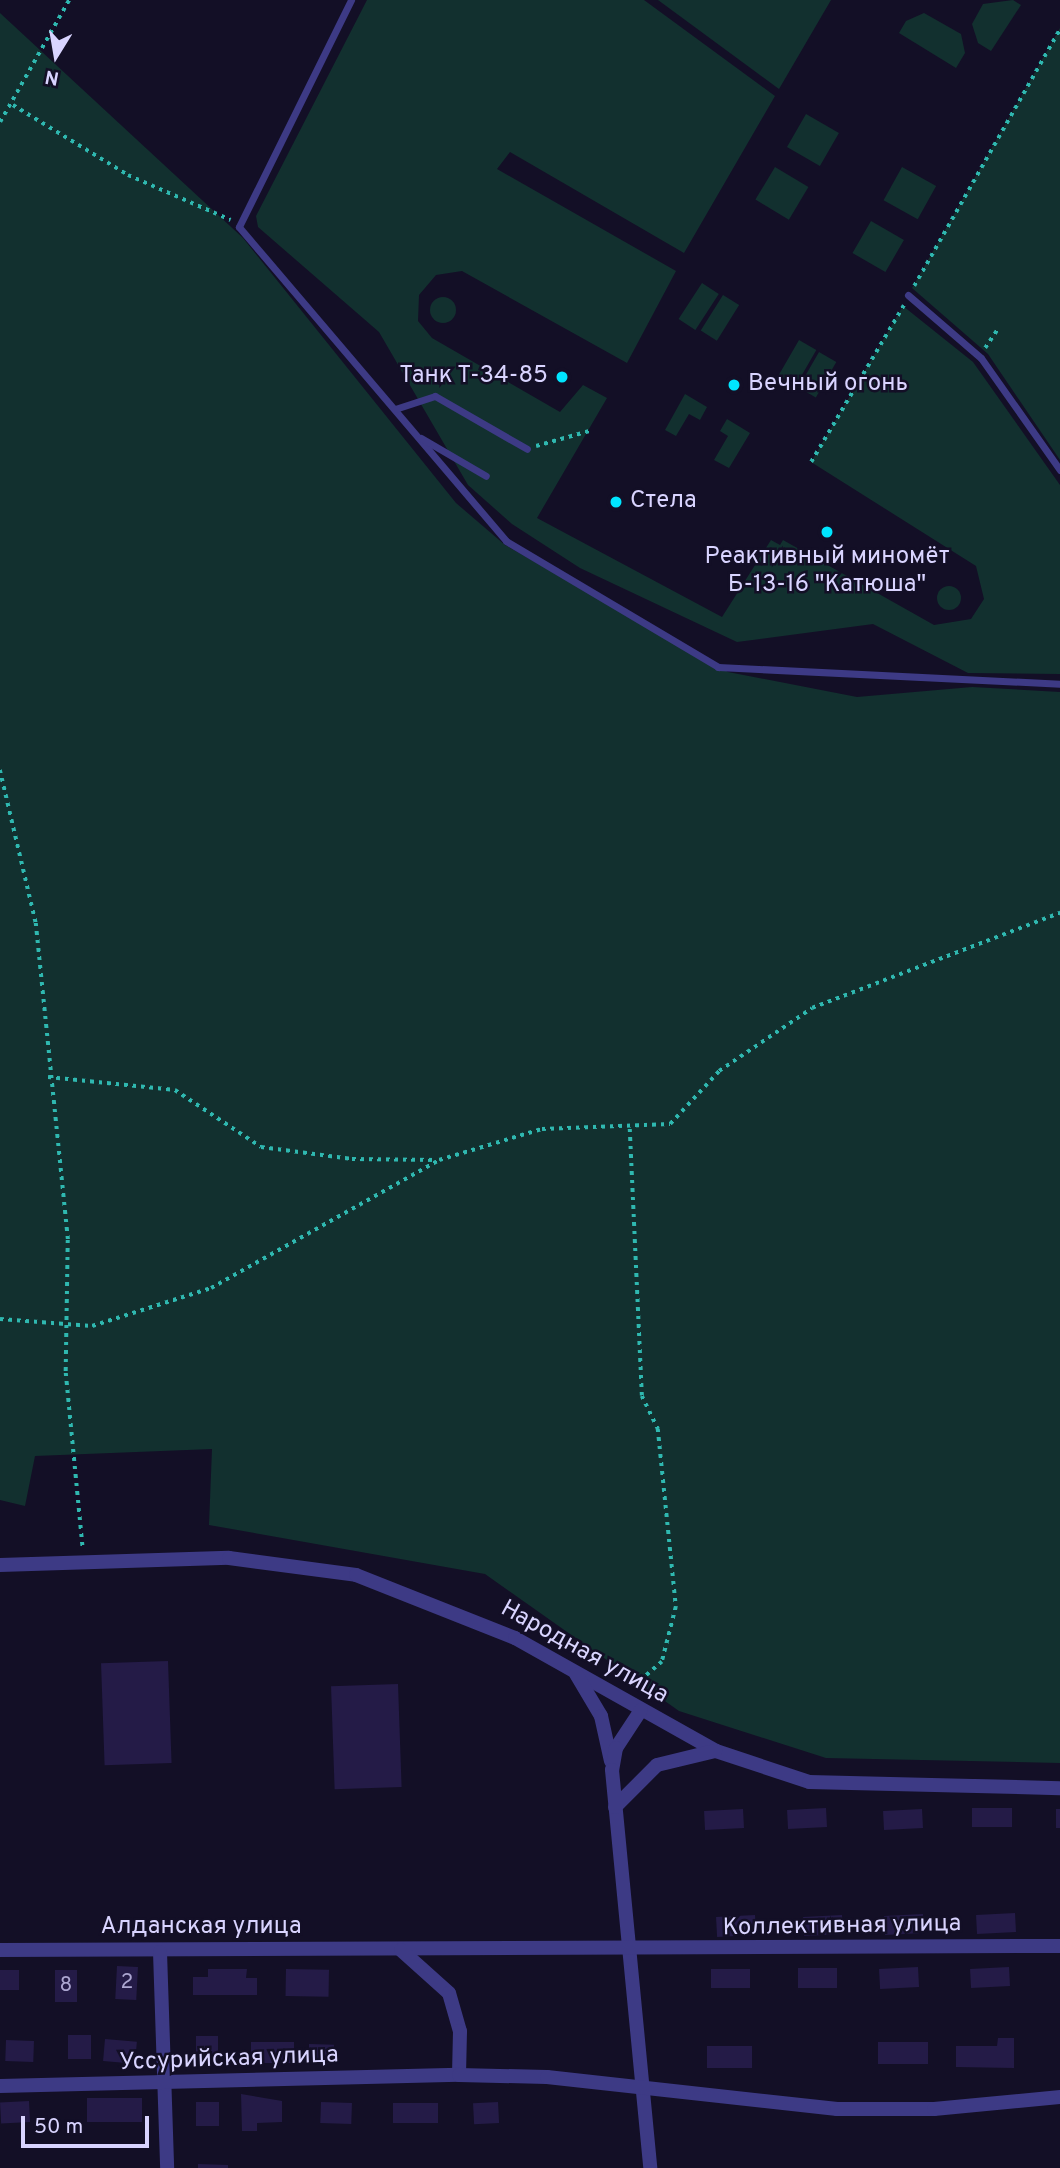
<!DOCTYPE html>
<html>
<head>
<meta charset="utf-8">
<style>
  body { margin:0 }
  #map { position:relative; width:1060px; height:2168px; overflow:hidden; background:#130f26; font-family:Overpass,sans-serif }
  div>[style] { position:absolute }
  .green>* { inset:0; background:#12302f; transform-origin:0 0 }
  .round { border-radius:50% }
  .building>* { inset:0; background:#241b47; transform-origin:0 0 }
  .path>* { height:3.5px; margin-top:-1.75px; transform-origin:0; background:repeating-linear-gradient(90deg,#2fb8b0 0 3.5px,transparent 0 8.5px) }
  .service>* { height:7px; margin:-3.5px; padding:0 3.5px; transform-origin:3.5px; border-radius:3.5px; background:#3d3a85 }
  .minor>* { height:14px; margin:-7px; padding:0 7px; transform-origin:7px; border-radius:7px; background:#3d3a85 }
  .dots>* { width:19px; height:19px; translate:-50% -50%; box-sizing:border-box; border:4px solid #130f26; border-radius:50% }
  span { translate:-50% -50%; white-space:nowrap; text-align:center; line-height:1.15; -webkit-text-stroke:5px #130f26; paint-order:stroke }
  .number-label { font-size:21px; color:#aca6d1 }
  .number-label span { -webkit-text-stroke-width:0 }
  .poi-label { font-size:24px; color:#d9d4ff }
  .right { translate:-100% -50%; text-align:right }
  .left { translate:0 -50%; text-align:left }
  .street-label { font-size:24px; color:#d9d4ff }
  .north { position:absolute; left:21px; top:21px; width:70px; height:70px; -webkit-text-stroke:5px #130f26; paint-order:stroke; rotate:191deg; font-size:19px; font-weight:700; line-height:28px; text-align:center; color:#d9d4ff }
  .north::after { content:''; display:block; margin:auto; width:24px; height:32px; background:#d9d4ff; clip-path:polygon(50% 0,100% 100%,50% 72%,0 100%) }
  .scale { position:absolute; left:21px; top:2116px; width:128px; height:32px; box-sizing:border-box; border:4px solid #d9d4ff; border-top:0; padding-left:9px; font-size:21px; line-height:24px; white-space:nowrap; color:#d9d4ff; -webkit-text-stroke:5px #130f26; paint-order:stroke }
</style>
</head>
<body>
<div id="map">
  <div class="green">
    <div style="clip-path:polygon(367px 0,644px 0,775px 96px,684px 253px,510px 152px,497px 169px,676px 271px,627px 363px,462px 271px,436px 275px,419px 295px,418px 321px,432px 338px,560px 412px,583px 385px,607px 398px,537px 518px,722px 617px,771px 540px,780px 545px,783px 540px,934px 625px,971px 619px,984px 599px,976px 566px,811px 462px,903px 306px,973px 362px,1060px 485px,1060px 674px,968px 673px,873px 624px,737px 642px,580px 568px,512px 524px,468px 485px,379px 332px,258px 227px,256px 216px)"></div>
    <div style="clip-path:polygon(658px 0,831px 0,779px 89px)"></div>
    <div style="clip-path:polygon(1013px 0,1021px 5px,991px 51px,978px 43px,972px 24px,983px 4px)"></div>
    <div style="clip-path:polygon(0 13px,243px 238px,456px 503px,505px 545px,728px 672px,857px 697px,972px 687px,1060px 692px,1060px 1763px,826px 1758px,679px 1711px,485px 1574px,209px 1525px,212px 1449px,35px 1456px,25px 1506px,0 1500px)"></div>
    <div style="clip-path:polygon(924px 13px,961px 34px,965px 53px,956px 68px,899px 33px,906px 21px)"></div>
    <div style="clip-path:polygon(1060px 28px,1060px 460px,988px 354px,912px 288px)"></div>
    <div style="left:806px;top:114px;width:38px;height:38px;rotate:30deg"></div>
    <div style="left:775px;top:167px;width:39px;height:38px;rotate:31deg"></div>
    <div style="left:902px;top:167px;width:39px;height:38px;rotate:29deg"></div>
    <div style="left:871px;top:221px;width:38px;height:37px;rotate:30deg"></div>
    <div style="left:702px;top:283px;width:20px;height:43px;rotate:33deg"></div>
    <div style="left:723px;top:295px;width:19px;height:42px;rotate:32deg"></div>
    <div class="round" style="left:430px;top:297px;width:26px;height:26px"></div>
    <div style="left:799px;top:340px;width:20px;height:41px;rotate:30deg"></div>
    <div style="left:819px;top:352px;width:20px;height:41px;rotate:30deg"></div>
    <div style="clip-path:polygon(685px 394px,707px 407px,700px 420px,689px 414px,676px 436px,665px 430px)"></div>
    <div style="clip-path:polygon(727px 419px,750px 433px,729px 468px,714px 460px,728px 436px,720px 431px)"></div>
    <div class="round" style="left:937px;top:586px;width:24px;height:24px"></div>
  </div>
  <div class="building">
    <div style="left:168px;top:1661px;width:102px;height:67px;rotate:88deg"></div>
    <div style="left:398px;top:1684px;width:103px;height:67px;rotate:88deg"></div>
    <div style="left:826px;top:1808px;width:19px;height:39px;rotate:87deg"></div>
    <div style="left:1012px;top:1808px;width:19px;height:40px;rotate:90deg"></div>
    <div style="left:743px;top:1809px;width:19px;height:39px;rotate:87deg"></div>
    <div style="left:922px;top:1809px;width:19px;height:39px;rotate:87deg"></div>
    <div style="left:1056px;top:1809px;width:4px;height:19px"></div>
    <div style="left:1015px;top:1913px;width:19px;height:39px;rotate:87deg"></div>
    <div style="left:923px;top:1914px;width:19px;height:39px;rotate:87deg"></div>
    <div style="left:755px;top:1915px;width:20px;height:39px;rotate:87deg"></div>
    <div style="left:842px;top:1915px;width:19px;height:39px;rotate:87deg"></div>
    <div style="left:117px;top:1966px;width:21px;height:33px;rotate:3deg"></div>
    <div style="left:918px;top:1967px;width:20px;height:39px;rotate:87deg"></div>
    <div style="left:1009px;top:1967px;width:19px;height:39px;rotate:87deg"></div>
    <div style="left:837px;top:1968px;width:20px;height:39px;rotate:90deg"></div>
    <div style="clip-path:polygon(208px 1969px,247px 1969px,246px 1978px,257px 1978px,257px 1995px,193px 1995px,193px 1977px,208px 1977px)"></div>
    <div style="left:286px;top:1969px;width:43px;height:27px;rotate:1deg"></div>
    <div style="left:750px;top:1969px;width:19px;height:39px;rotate:90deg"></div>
    <div style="left:0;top:1970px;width:19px;height:20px"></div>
    <div style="left:55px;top:1970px;width:22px;height:32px"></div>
    <div style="left:68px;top:2035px;width:23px;height:24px"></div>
    <div style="left:196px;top:2036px;width:22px;height:26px"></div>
    <div style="clip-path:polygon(998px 2038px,1014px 2038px,1014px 2068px,956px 2067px,956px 2046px,997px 2046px)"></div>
    <div style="left:105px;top:2039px;width:32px;height:22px;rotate:5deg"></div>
    <div style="left:6px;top:2040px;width:28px;height:21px;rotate:2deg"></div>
    <div style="left:251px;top:2042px;width:43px;height:21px"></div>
    <div style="left:928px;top:2042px;width:22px;height:50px;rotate:90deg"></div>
    <div style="left:309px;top:2044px;width:25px;height:19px;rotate:2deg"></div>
    <div style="left:707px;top:2046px;width:45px;height:22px"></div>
    <div style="clip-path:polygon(241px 2094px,282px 2101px,282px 2122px,257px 2123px,257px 2131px,242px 2131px)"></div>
    <div style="left:87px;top:2098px;width:55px;height:24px"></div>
    <div style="left:29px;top:2101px;width:21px;height:29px;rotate:87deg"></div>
    <div style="left:196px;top:2102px;width:23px;height:24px"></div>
    <div style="left:321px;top:2102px;width:31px;height:21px;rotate:2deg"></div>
    <div style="left:498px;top:2102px;width:21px;height:25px;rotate:87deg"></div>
    <div style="left:393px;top:2103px;width:45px;height:20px"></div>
    <div style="clip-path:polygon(198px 2164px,228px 2165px,228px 2168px,198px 2168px)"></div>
  </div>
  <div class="path">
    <div style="left:13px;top:105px;width:135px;rotate:31.3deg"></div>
    <div style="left:128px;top:175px;width:112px;rotate:23.6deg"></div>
    <div style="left:0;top:122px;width:140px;rotate:-60.5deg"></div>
    <div style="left:914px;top:286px;width:296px;rotate:-60.4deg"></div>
    <div style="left:985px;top:348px;width:22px;rotate:-56deg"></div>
    <div style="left:536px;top:446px;width:59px;rotate:-15.7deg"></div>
    <div style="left:811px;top:462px;width:182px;rotate:-59.4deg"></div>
    <div style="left:0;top:770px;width:157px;rotate:76.8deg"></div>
    <div style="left:36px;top:923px;width:319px;rotate:84.2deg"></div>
    <div style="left:68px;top:1240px;width:133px;rotate:90.9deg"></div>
    <div style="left:66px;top:1373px;width:176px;rotate:84.5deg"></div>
    <div style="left:48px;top:1077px;width:128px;rotate:5.8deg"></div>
    <div style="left:175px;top:1090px;width:103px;rotate:33.5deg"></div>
    <div style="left:261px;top:1147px;width:92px;rotate:7.5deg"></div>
    <div style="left:352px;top:1159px;width:85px;rotate:0.7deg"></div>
    <div style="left:630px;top:1129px;width:267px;rotate:87.4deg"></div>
    <div style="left:642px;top:1396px;width:37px;rotate:64deg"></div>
    <div style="left:658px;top:1429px;width:179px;rotate:84.2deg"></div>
    <div style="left:676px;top:1607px;width:57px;rotate:104.3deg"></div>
    <div style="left:662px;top:1662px;width:40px;rotate:139deg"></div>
    <div style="left:0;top:1319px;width:92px;rotate:4.4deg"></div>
    <div style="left:92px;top:1326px;width:125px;rotate:-17.7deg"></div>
    <div style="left:211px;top:1288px;width:261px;rotate:-29.3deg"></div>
    <div style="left:439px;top:1160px;width:108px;rotate:-16.8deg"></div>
    <div style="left:542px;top:1129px;width:128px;rotate:-2.2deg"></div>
    <div style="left:670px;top:1124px;width:72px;rotate:-47.2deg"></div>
    <div style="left:719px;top:1071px;width:112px;rotate:-34.1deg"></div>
    <div style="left:812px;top:1008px;width:266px;rotate:-21deg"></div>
  </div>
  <div class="service">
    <div style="left:351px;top:0;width:253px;rotate:116.3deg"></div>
    <div style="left:239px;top:227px;width:412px;rotate:49.6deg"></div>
    <div style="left:506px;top:541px;width:247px;rotate:30.7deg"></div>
    <div style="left:718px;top:667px;width:342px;rotate:2.8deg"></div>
    <div style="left:908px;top:295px;width:96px;rotate:40.8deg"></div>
    <div style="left:981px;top:358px;width:137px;rotate:54.8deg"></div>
    <div style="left:395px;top:409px;width:42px;rotate:-18deg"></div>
    <div style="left:435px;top:396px;width:106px;rotate:29.9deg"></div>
    <div style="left:421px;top:438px;width:75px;rotate:30.3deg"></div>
  </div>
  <div class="minor">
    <div style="left:0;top:1565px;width:229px;rotate:-1.8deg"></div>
    <div style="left:229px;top:1558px;width:128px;rotate:7.6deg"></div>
    <div style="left:356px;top:1575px;width:171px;rotate:21.6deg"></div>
    <div style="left:515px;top:1638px;width:231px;rotate:29.3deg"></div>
    <div style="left:716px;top:1751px;width:98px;rotate:18.4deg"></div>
    <div style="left:809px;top:1782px;width:251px;rotate:1.4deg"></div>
    <div style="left:576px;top:1674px;width:49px;rotate:59.2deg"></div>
    <div style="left:601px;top:1716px;width:46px;rotate:77.5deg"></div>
    <div style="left:641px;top:1710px;width:45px;rotate:123.3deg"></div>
    <div style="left:616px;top:1748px;width:22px;rotate:100deg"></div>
    <div style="left:612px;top:1770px;width:400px;rotate:84.5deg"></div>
    <div style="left:615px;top:1807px;width:59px;rotate:-45deg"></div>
    <div style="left:657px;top:1765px;width:60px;rotate:-13.6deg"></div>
    <div style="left:0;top:1950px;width:1060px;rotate:-0.22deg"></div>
    <div style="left:401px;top:1950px;width:64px;rotate:41.9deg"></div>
    <div style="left:449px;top:1993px;width:40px;rotate:74deg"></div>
    <div style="left:460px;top:2031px;width:44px;rotate:91.3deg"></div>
    <div style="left:160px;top:1952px;width:216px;rotate:88.1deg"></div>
    <div style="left:0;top:2086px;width:459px;rotate:-1.4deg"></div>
    <div style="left:459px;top:2075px;width:88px;rotate:1.3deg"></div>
    <div style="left:547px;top:2077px;width:292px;rotate:6.3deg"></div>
    <div style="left:837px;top:2109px;width:97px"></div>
    <div style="left:934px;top:2109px;width:127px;rotate:-5.4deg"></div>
  </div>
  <div class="dots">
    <div style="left:562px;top:377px;background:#00e5ff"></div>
    <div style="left:734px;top:385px;background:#00e5ff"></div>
    <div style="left:616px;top:502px;background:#00e5ff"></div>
    <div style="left:827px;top:532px;background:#00e5ff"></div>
  </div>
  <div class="number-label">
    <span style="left:127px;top:1983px">2</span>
    <span style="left:66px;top:1986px">8</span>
  </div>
  <div class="poi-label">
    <span class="right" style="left:548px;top:377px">Танк Т-34-85</span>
    <span class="left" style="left:748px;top:385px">Вечный огонь</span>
    <span class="left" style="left:630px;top:502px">Стела</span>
    <span style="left:827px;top:572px">Реактивный миномёт<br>Б-13-16 "Катюша"</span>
  </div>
  <div class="street-label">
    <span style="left:584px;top:1653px;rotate:29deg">Народная улица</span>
    <span style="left:842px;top:1927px;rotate:-1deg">Коллективная улица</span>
    <span style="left:201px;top:1928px">Алданская улица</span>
    <span style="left:229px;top:2060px;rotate:-2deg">Уссурийская улица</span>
  </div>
  <div class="north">N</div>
  <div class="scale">50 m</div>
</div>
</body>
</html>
